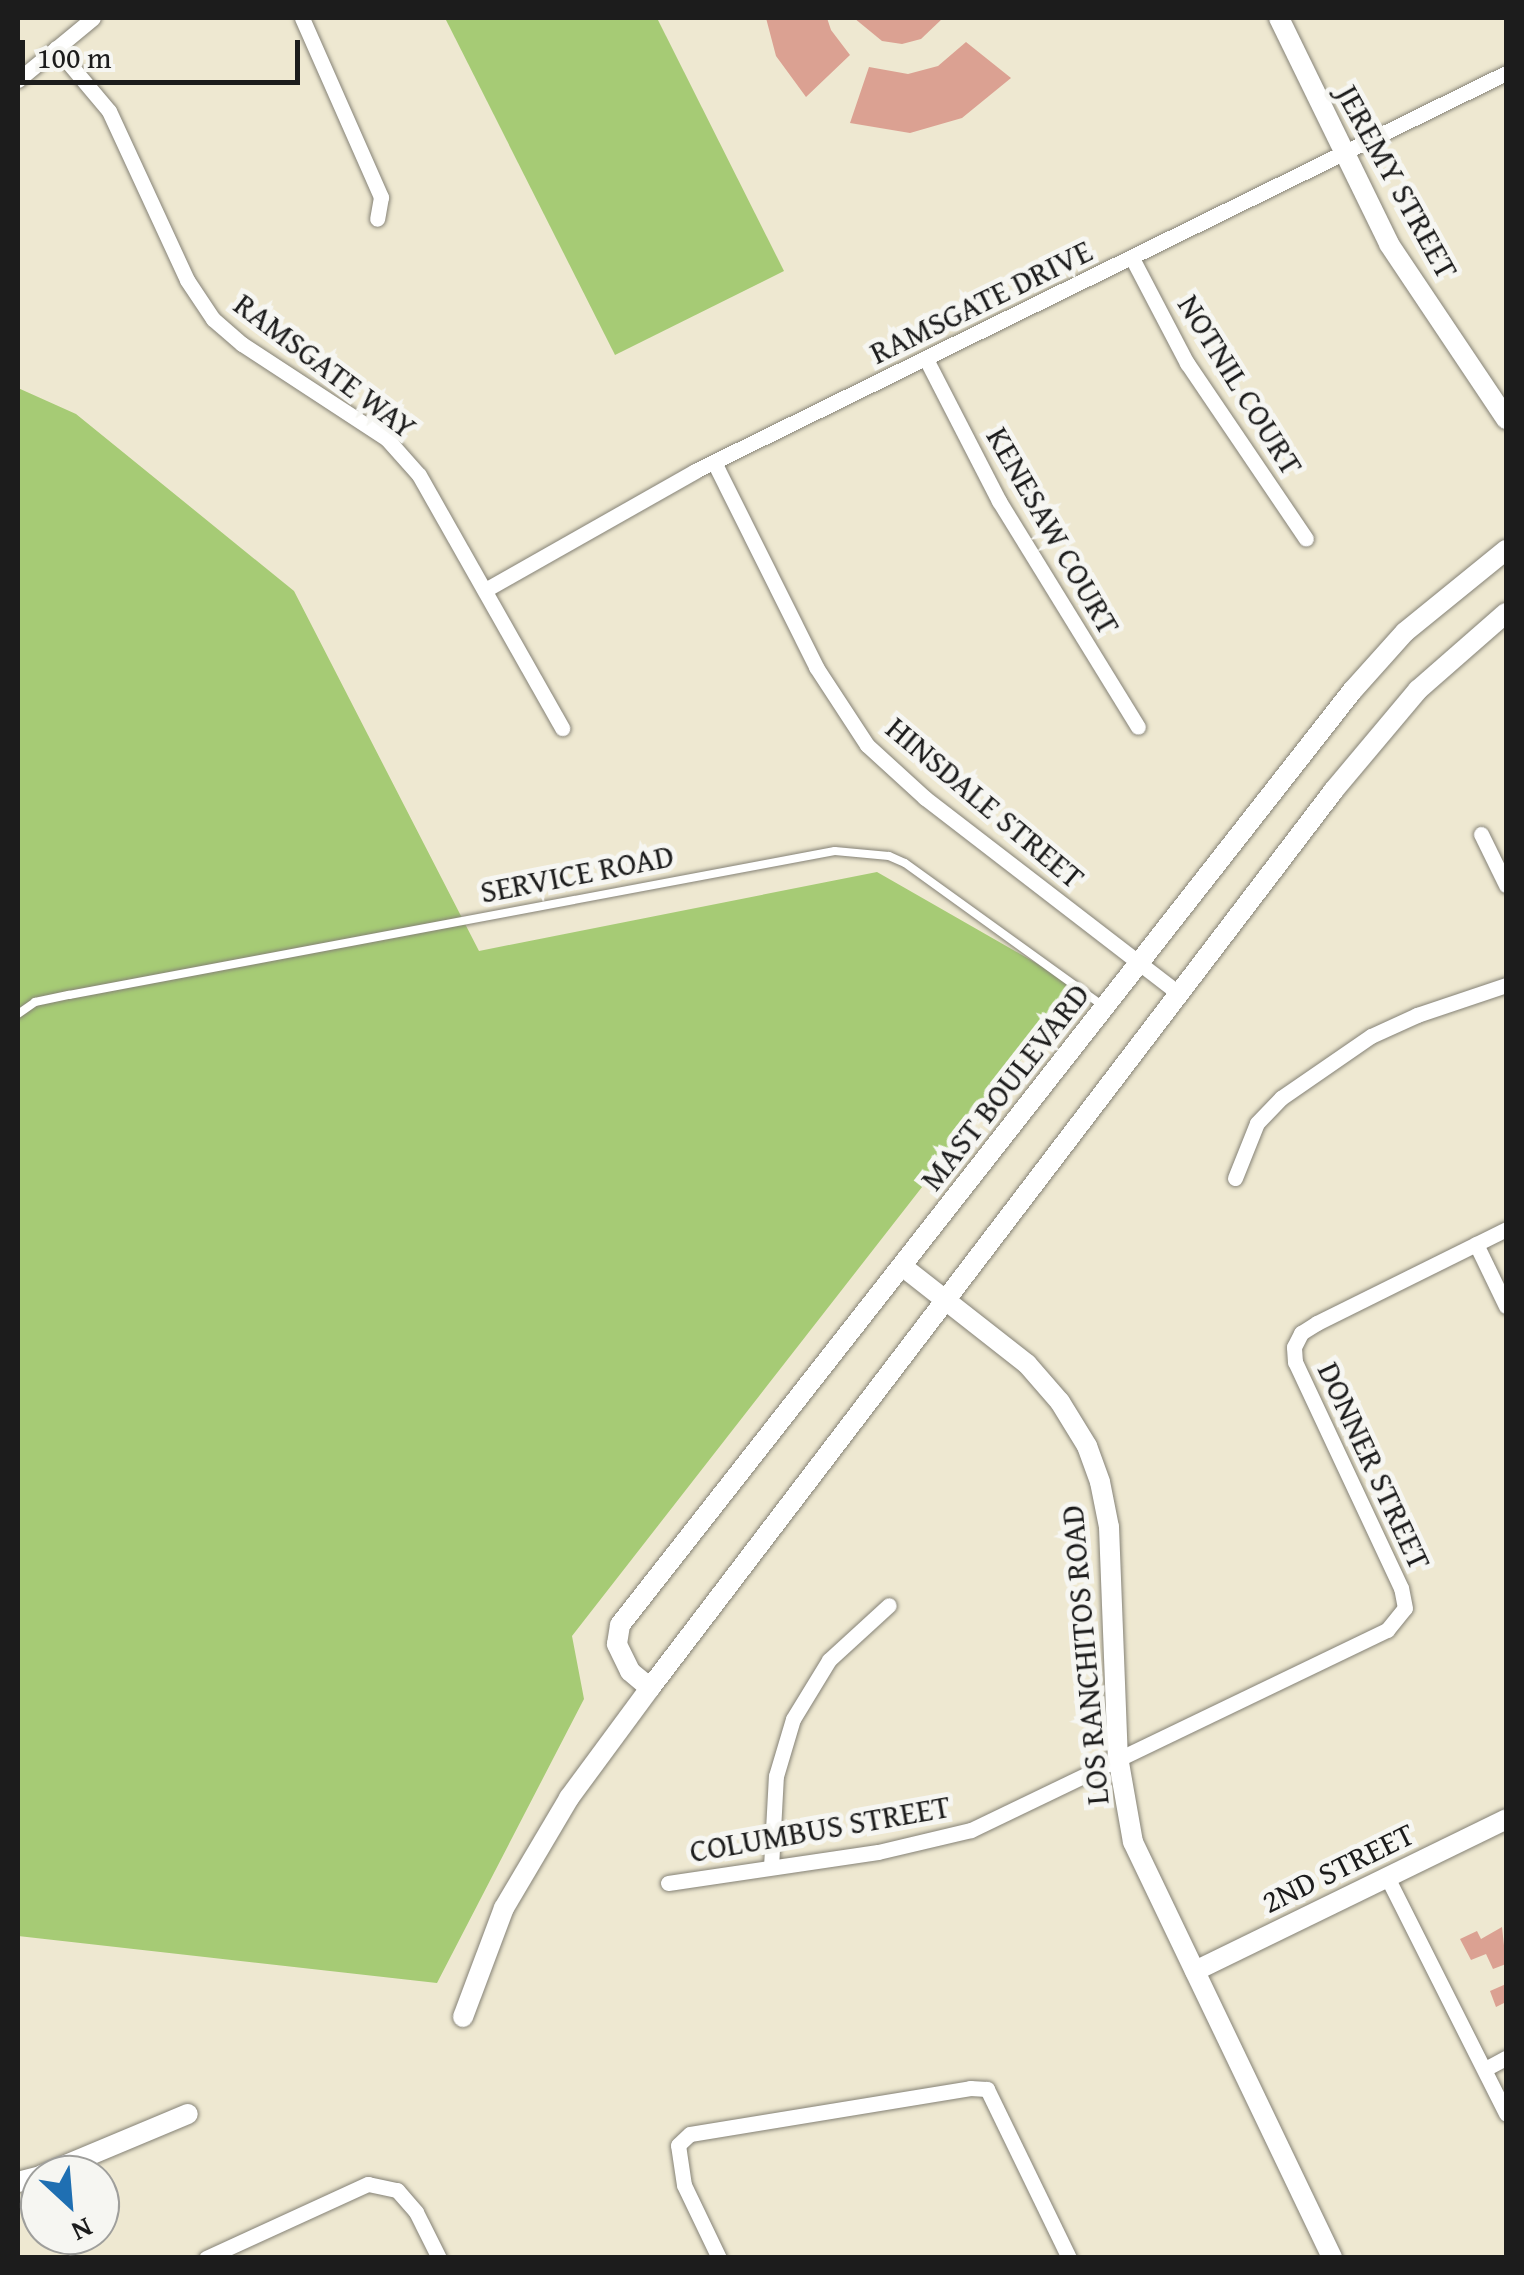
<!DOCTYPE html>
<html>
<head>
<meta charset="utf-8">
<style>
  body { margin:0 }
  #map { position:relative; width:1524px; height:2275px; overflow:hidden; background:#eee8d1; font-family:"Gentium Book Plus",serif }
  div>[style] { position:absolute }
  .green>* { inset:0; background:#a6cb75 }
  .building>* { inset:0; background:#dba192 }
  .roads { filter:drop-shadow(0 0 2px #858276) drop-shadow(0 0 2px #858276) }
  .service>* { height:8px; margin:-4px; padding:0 4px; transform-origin:4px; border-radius:4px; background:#fff }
  .minor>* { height:15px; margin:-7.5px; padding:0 7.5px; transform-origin:7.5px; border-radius:7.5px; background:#fff }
  .tertiary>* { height:20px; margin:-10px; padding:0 10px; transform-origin:10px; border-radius:10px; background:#fff }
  span { translate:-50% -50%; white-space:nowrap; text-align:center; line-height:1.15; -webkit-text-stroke:10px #f6f6f2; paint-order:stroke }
  .street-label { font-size:32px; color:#1c1c1c }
  .frame { position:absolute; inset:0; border:20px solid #1c1c1c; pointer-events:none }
  .north { position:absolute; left:20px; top:2155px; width:100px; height:100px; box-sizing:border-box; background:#f6f6f2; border:2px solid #9f9f9c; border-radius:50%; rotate:154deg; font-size:28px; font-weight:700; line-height:40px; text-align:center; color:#1c1c1c }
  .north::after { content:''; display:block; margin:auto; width:35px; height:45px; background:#1f6fb2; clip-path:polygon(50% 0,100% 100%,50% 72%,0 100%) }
  .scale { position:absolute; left:20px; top:40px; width:280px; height:45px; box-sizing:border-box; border:5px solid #1c1c1c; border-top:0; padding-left:12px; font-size:30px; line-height:35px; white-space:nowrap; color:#1c1c1c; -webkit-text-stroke:8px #f6f6f2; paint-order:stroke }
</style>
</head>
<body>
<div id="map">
  <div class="green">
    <div style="clip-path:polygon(445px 18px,657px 18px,784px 271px,615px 355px)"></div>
    <div style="clip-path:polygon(18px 388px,76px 414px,294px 591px,479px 951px,877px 872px,1078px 987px,572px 1636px,584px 1699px,437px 1983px,18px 1936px)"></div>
  </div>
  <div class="building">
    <div style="clip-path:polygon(766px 18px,827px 18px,831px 30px,850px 55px,806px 97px,776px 56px)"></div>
    <div style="clip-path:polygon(854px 18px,943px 18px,921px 39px,902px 44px,882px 41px)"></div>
    <div style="clip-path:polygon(966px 42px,1011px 78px,962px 118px,910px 133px,850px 123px,869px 67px,908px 74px,938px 66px)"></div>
    <div style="clip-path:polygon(1502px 1927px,1506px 1964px,1493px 1969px,1486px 1954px,1471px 1960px,1460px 1939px,1477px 1931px,1481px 1939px)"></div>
    <div style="clip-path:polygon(1506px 1984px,1506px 2002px,1496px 2007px,1490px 1991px)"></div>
  </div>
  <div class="roads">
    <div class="service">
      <div style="left:18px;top:1014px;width:21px;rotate:-35deg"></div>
      <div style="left:35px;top:1002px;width:35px;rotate:-12deg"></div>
      <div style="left:69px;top:995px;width:779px;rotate:-10.65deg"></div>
      <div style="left:835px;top:851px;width:54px;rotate:5.3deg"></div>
      <div style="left:889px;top:856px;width:17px;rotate:24deg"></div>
      <div style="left:905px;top:863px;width:243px;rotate:35.8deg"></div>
    </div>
    <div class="minor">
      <div style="left:302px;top:18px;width:196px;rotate:66.2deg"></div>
      <div style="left:381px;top:197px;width:22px;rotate:100deg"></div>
      <div style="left:56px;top:48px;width:82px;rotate:49.9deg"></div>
      <div style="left:109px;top:111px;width:186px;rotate:65.2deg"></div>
      <div style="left:187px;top:280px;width:47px;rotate:56.3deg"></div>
      <div style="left:213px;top:319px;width:38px;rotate:41deg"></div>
      <div style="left:242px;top:344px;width:173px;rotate:33.2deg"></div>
      <div style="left:387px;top:439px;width:48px;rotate:48.4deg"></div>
      <div style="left:419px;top:475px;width:291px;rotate:60.5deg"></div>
      <div style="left:18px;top:80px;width:97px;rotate:-39.6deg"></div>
      <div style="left:1132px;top:258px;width:119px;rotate:62.4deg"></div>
      <div style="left:1187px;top:363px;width:212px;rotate:55.9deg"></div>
      <div style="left:926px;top:359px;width:160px;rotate:62.8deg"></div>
      <div style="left:999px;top:501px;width:265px;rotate:58.4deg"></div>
      <div style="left:714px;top:462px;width:229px;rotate:63.5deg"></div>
      <div style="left:816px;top:667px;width:93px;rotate:56.8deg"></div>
      <div style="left:867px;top:745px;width:79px;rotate:42.4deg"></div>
      <div style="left:925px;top:798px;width:319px;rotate:37.6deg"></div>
      <div style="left:485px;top:590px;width:241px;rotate:-29.5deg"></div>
      <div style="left:695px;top:471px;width:903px;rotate:-26.14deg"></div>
      <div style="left:1481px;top:834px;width:57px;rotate:63.9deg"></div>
      <div style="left:1235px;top:1178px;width:59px;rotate:-68.2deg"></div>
      <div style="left:1257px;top:1123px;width:35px;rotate:-46deg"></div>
      <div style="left:1281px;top:1098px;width:109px;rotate:-34.6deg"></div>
      <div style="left:1371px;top:1036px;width:51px;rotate:-24.5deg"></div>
      <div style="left:1417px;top:1015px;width:94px;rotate:-18.6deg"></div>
      <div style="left:1476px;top:1244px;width:69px;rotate:64.2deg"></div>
      <div style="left:771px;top:1867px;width:91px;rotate:-86.9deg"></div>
      <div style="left:776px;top:1776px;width:59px;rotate:-73.4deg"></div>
      <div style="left:793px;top:1719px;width:69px;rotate:-58.6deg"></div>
      <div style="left:829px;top:1660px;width:81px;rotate:-42.5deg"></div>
      <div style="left:1387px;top:1877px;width:265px;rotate:63.3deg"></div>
      <div style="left:668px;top:1883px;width:212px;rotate:-8.4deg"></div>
      <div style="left:878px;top:1852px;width:96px;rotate:-13.3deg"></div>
      <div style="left:971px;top:1830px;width:462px;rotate:-25.7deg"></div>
      <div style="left:1387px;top:1630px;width:28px;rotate:-51deg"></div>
      <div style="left:1405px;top:1608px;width:20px;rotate:-101deg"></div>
      <div style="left:1401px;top:1588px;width:250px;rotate:-115.1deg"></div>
      <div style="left:1295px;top:1362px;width:15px;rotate:-94deg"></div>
      <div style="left:1294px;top:1347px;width:16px;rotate:-63deg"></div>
      <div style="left:1301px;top:1333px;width:19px;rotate:-32deg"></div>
      <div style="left:1317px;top:1323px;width:211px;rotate:-26.4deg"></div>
      <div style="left:1485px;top:2069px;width:24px;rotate:-28deg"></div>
      <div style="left:206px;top:2258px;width:178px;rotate:-24.6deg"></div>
      <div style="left:368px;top:2184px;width:30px;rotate:12deg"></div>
      <div style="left:397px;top:2190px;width:29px;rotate:49deg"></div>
      <div style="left:416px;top:2212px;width:51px;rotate:63.4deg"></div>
      <div style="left:719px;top:2258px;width:81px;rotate:-115.6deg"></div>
      <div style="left:684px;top:2185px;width:40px;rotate:-98.5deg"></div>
      <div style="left:678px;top:2145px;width:16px;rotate:-43deg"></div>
      <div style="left:690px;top:2134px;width:284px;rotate:-9.3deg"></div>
      <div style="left:970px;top:2088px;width:17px;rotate:3deg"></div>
      <div style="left:987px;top:2089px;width:188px;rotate:64.1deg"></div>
    </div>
    <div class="tertiary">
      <div style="left:1279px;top:18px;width:251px;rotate:64deg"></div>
      <div style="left:1389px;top:244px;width:211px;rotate:56.2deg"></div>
      <div style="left:902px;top:1266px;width:159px;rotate:38.1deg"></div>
      <div style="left:1027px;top:1364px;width:50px;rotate:49deg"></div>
      <div style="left:1060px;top:1402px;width:52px;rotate:58.5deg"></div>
      <div style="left:1087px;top:1446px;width:38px;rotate:70deg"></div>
      <div style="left:1100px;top:1482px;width:46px;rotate:78.7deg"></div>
      <div style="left:1109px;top:1527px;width:230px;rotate:87.8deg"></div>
      <div style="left:1118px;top:1757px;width:86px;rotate:80deg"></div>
      <div style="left:1133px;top:1842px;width:461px;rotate:64.4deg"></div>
      <div style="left:650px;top:1688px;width:26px;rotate:-140deg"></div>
      <div style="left:630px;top:1671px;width:30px;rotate:-116deg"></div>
      <div style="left:617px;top:1644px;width:19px;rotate:-81deg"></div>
      <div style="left:620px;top:1625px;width:1188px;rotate:-51.91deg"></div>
      <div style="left:1353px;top:690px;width:78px;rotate:-48.1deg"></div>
      <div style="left:1405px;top:632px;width:130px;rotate:-39.1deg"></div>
      <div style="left:1195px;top:1971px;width:346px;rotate:-26deg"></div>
      <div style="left:463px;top:2017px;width:116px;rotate:-69.4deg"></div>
      <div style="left:504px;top:1908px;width:128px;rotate:-59.4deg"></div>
      <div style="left:569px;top:1798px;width:137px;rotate:-53.6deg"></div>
      <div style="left:650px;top:1688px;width:1129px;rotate:-52.7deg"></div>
      <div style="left:1334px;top:790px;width:131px;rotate:-50deg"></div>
      <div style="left:1418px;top:690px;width:117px;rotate:-41.2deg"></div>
      <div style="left:42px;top:2175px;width:158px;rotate:-22.7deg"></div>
      <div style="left:18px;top:2182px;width:23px;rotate:-15deg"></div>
    </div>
  </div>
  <div class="street-label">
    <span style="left:1397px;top:182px;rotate:61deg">JEREMY STREET</span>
    <span style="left:981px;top:302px;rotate:-26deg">RAMSGATE DRIVE</span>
    <span style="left:325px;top:366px;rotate:37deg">RAMSGATE WAY</span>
    <span style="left:1240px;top:385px;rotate:58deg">NOTNIL COURT</span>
    <span style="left:1053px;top:531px;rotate:60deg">KENESAW COURT</span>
    <span style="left:985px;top:803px;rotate:40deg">HINSDALE STREET</span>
    <span style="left:577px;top:874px;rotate:-11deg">SERVICE ROAD</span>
    <span style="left:1005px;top:1087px;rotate:-52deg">MAST BOULEVARD</span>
    <span style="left:1374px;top:1466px;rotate:65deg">DONNER STREET</span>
    <span style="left:1085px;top:1655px;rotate:-95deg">LOS RANCHITOS ROAD</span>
    <span style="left:820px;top:1829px;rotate:-10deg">COLUMBUS STREET</span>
    <span style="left:1338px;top:1868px;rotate:-26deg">2ND STREET</span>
  </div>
  <div class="frame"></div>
  <div class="north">N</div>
  <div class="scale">100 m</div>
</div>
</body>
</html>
